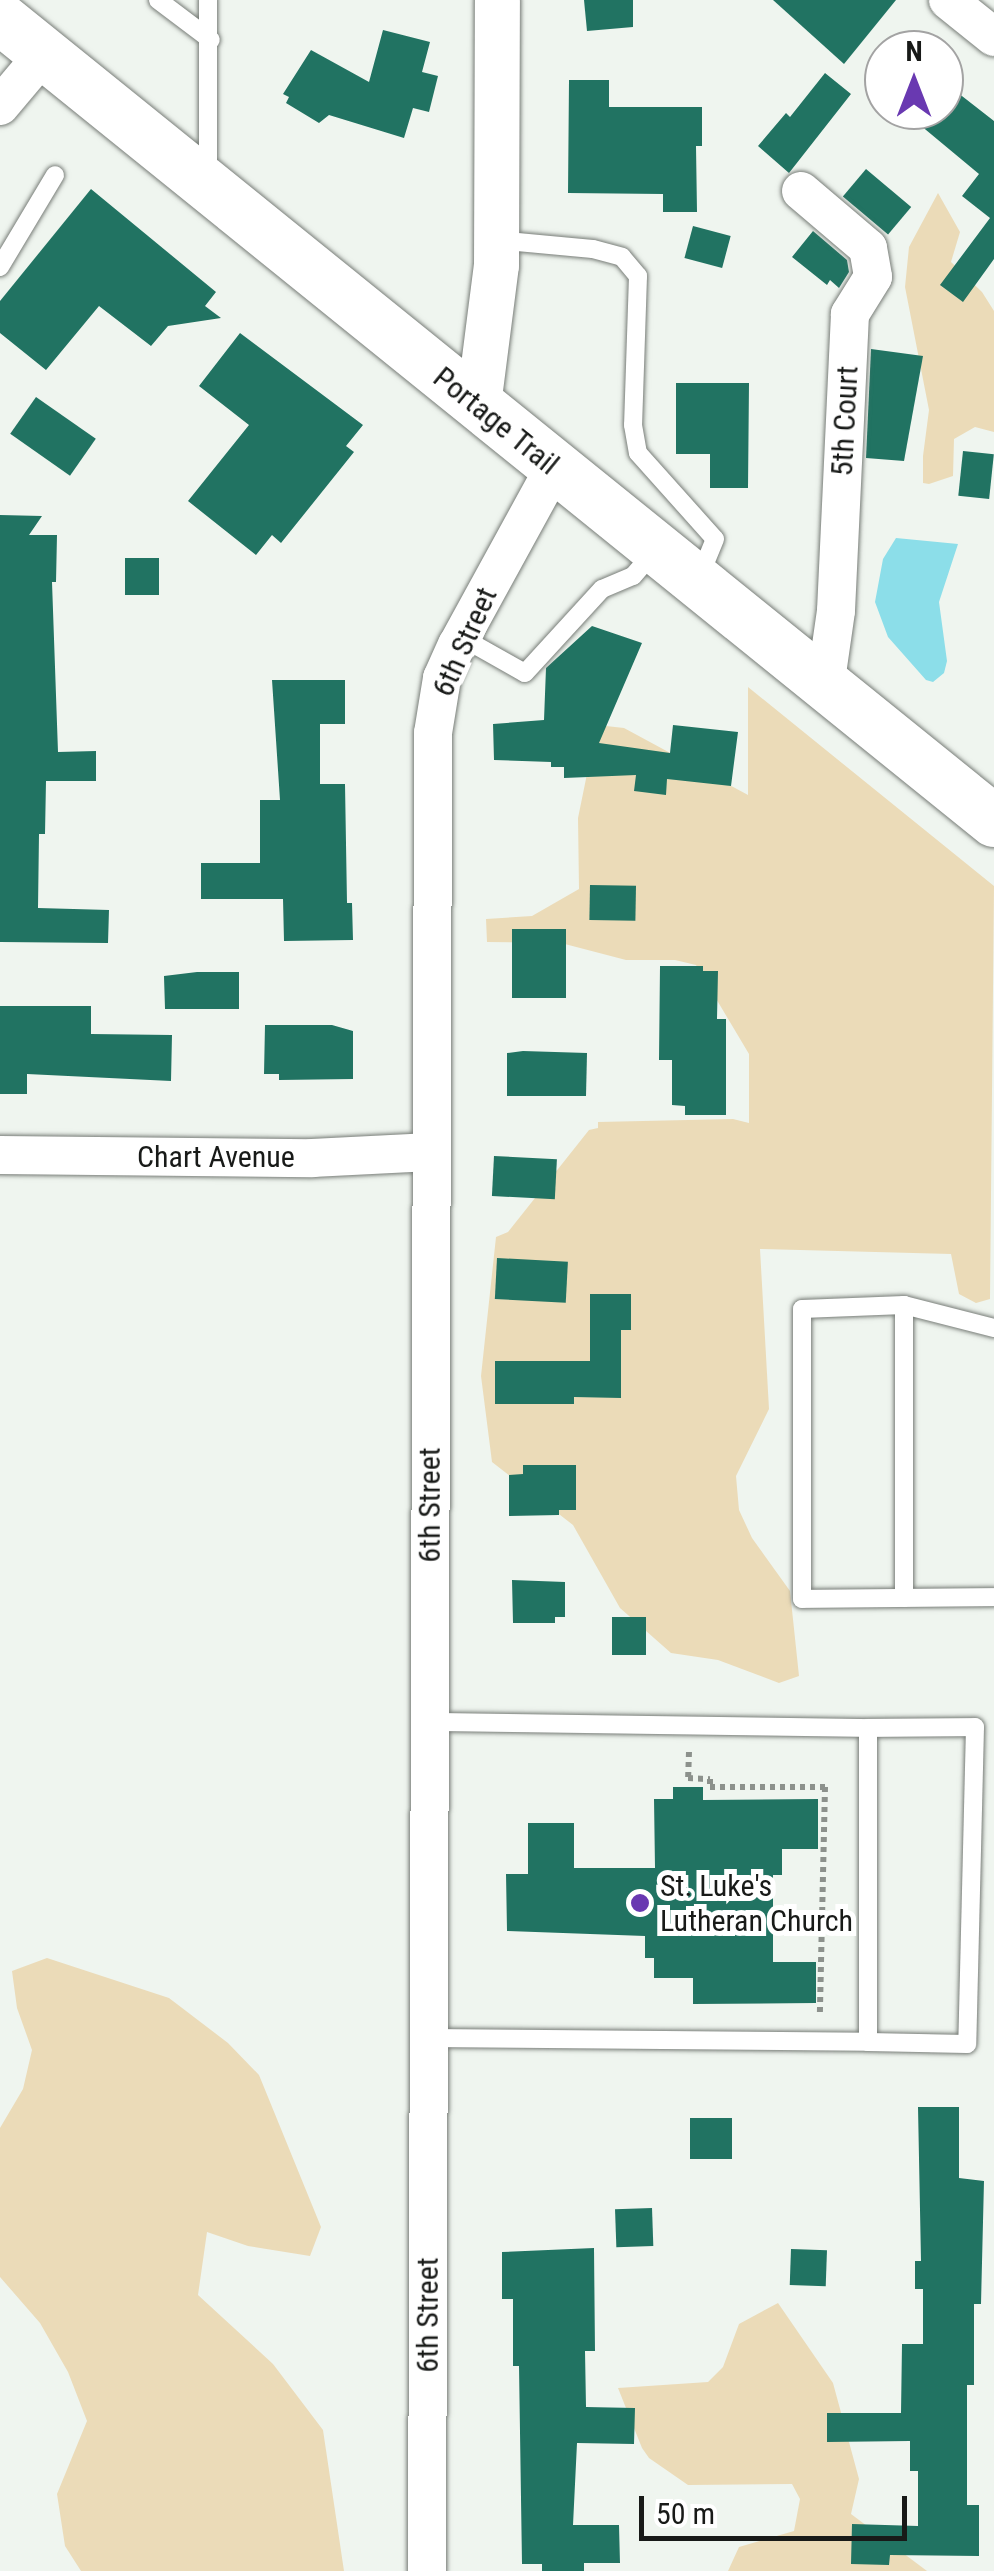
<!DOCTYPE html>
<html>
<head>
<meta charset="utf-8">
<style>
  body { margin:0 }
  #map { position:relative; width:994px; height:2571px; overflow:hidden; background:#eff5ef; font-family:"Roboto Condensed",sans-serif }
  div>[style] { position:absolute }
  .green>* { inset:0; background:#ebdbb8 }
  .water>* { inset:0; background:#8cdee9 }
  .building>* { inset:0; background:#217362; transform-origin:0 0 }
  .path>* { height:6px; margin-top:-3px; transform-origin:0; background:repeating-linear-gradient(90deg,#8c918c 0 5px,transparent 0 10px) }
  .roads { filter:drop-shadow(0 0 2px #787d78) drop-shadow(0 0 2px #787d78) }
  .service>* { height:18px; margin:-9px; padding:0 9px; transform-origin:9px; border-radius:9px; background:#fff }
  .minor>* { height:38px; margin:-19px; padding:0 19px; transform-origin:19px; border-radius:19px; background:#fff }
  .tertiary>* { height:45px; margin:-22.5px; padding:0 22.5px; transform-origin:22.5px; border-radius:22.5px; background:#fff }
  .secondary>* { height:52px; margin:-26px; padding:0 26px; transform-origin:26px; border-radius:26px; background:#fff }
  .dots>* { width:28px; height:28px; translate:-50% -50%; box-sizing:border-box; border:5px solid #fff; border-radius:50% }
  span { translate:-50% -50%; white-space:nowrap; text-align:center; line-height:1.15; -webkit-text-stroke:10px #fff; paint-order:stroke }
  .street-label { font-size:30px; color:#181a18 }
  .poi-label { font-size:30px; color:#181a18 }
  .left { translate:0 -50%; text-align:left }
  .north { position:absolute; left:864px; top:30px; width:100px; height:100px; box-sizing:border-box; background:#fff; border:2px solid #a3a3a3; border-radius:50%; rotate:0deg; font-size:28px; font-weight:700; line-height:40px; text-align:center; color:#181a18 }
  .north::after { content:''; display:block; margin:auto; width:35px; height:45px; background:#6939b1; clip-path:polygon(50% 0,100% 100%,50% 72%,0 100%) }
  .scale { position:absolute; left:639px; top:2496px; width:268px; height:45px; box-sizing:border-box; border:5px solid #181a18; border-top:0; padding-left:12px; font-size:30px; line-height:35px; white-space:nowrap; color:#181a18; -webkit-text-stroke:8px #fff; paint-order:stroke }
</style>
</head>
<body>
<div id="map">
  <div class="green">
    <div style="clip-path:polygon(938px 193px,960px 232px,951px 262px,982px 292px,994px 311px,994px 432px,975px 427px,954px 439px,953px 476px,929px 484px,923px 483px,923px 456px,929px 410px,905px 287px,909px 247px)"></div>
    <div style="clip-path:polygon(748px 687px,994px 886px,990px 1299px,976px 1303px,959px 1294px,951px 1254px,760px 1249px,769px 1409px,736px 1476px,739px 1510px,752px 1538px,790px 1591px,799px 1676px,779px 1683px,718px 1660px,671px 1653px,620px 1608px,573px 1525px,492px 1462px,481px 1376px,496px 1237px,508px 1232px,589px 1130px,598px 1128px,598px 1122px,733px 1119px,749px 1123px,749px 1054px,696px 965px,675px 960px,626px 960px,561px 943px,487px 942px,486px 919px,532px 916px,579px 889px,578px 818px,597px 725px,624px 728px,748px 795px)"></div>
    <div style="clip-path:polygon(47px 1958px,169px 1998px,228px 2043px,259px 2075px,321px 2227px,310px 2256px,248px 2246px,207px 2232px,198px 2295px,273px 2364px,323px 2430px,344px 2571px,81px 2571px,65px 2546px,57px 2494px,87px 2421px,68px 2372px,40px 2323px,0 2277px,0 2128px,23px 2089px,32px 2050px,17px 2008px,12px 1971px)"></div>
    <div style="clip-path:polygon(778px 2303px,833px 2383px,859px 2479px,851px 2514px,927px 2571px,728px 2571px,739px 2547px,794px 2531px,800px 2499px,792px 2484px,688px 2485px,649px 2458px,642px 2448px,618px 2388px,708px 2382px,723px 2367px,739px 2324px)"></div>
  </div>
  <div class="water">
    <div style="clip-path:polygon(896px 538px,958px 544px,939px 602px,947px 661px,944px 673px,933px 682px,926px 680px,888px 637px,875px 602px,883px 559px)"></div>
  </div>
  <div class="building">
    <div style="clip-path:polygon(584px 0,633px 0,633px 27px,587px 31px)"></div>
    <div style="clip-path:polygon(773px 0,896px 0,844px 64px)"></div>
    <div style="clip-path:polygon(383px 30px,430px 42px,422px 72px,438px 76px,429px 112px,413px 108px,404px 138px,329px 115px,319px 123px,286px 103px,289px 97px,283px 94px,311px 50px,369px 82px)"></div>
    <div style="clip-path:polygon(825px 73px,851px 94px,789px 173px,758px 146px,786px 113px,790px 117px)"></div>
    <div style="clip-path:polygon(569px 80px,609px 80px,609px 107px,702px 107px,702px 146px,696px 146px,697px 212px,663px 212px,663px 194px,568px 193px)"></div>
    <div style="clip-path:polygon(944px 82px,994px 121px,994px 259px,963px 302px,940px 285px,990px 218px,962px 196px,979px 174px,902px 110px,944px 110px)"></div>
    <div style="left:866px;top:169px;width:59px;height:36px;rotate:40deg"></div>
    <div style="clip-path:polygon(91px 189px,216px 292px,205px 306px,221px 318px,168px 326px,151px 346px,99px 306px,46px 370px,0 333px,0 301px)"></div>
    <div style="left:693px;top:226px;width:39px;height:33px;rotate:15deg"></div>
    <div style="clip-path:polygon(813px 231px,847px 260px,849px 272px,839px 288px,830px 280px,827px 285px,792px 257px)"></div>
    <div style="clip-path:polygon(240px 333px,363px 425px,346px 446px,354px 452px,281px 543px,272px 535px,256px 555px,188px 501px,249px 425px,199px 386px)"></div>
    <div style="clip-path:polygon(871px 349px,923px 356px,904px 461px,866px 458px)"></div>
    <div style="clip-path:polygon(676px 383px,749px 383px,748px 488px,710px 488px,710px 454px,676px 454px)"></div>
    <div style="left:36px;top:397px;width:73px;height:45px;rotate:35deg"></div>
    <div style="left:963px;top:451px;width:31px;height:45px;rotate:6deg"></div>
    <div style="clip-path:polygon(0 515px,42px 516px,29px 535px,57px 535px,56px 582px,52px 582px,58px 752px,96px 751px,96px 781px,46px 781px,45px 834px,39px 834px,38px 908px,109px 910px,108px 943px,0 942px)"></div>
    <div style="left:125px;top:558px;width:34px;height:37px"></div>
    <div style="clip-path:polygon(592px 626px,642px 643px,599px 743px,670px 753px,673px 725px,738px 732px,731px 786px,667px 779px,666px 795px,634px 791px,636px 775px,564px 778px,564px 767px,551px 767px,551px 762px,494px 760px,493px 724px,544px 720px,546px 668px)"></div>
    <div style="clip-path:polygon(272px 680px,345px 680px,345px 724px,320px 724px,320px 784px,345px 784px,347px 903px,352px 903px,353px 940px,284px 941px,283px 899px,201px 899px,201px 863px,260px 863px,260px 800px,280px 800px)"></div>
    <div style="left:590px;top:885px;width:46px;height:35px;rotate:1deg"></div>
    <div style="left:512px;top:929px;width:54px;height:69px"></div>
    <div style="clip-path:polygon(660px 966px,703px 966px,703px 971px,718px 971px,717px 1019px,726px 1019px,726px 1115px,685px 1115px,685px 1106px,672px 1105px,672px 1060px,659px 1060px)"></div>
    <div style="clip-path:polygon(197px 972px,239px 972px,239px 1009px,165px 1009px,164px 976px)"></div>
    <div style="clip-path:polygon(0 1006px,91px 1006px,91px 1034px,172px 1035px,171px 1081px,27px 1074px,27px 1094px,0 1094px)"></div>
    <div style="clip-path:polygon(265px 1025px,332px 1025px,353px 1031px,353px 1079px,279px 1080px,279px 1074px,264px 1074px)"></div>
    <div style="clip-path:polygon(523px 1051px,587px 1053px,586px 1096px,507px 1096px,507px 1053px)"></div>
    <div style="left:494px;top:1156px;width:63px;height:40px;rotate:3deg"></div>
    <div style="left:497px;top:1258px;width:71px;height:41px;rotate:3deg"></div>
    <div style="clip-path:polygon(590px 1294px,631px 1294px,631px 1330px,621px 1330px,621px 1398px,574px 1397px,574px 1404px,495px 1404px,495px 1361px,590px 1361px)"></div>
    <div style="clip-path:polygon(523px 1465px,576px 1465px,576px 1510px,559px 1510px,559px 1515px,509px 1516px,509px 1475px,523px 1474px)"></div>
    <div style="clip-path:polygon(512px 1580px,565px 1582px,565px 1617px,555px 1617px,555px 1623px,513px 1623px)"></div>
    <div style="left:612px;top:1617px;width:34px;height:38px"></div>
    <div style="clip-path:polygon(673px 1787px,703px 1787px,703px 1800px,818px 1799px,818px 1849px,782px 1849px,782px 1875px,773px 1875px,773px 1962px,816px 1962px,816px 2003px,693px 2004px,693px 1978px,654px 1978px,654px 1958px,645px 1958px,645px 1936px,507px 1931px,506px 1874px,528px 1874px,528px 1823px,574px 1823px,574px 1868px,655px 1868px,654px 1799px,673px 1799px)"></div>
    <div style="clip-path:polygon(918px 2107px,959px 2107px,959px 2178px,984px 2181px,981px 2304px,974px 2304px,974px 2385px,967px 2385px,967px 2505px,979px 2505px,979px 2556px,890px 2555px,889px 2565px,851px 2564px,852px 2524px,918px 2526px,918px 2471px,910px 2471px,910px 2441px,827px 2442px,827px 2413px,901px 2413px,902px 2344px,923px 2344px,923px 2289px,915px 2289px,915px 2261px,921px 2261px)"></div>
    <div style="left:690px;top:2118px;width:42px;height:41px"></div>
    <div style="left:652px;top:2208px;width:38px;height:37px;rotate:88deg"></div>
    <div style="clip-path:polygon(594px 2248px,595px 2351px,585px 2351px,586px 2407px,635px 2408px,634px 2444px,577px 2443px,573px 2525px,619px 2525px,620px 2563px,584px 2563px,584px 2571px,542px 2571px,542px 2564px,522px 2564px,519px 2366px,513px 2366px,513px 2299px,502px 2299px,502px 2252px)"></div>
    <div style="left:791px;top:2249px;width:36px;height:36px;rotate:2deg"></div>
  </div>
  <div class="path">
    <div style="left:689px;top:1752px;width:26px;rotate:92deg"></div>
    <div style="left:688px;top:1778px;width:22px;rotate:3deg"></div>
    <div style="left:710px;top:1779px;width:8px;rotate:90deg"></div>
    <div style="left:710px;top:1787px;width:115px"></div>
    <div style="left:825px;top:1787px;width:229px;rotate:91.3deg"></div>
  </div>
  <div class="roads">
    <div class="service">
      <div style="left:158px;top:0;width:66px;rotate:37deg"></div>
      <div style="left:208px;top:0;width:174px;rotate:90deg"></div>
      <div style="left:496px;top:240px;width:97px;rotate:5.3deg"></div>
      <div style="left:593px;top:249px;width:30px;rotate:15deg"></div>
      <div style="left:622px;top:257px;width:25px;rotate:50deg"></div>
      <div style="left:638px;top:276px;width:149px;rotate:91.9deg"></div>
      <div style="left:633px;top:425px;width:28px;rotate:80deg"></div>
      <div style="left:638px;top:453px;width:115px;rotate:48.2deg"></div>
      <div style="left:715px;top:539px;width:42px;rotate:112.3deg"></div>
      <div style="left:0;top:267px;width:107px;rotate:-59.1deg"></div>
      <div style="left:461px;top:637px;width:73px;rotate:29.4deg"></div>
      <div style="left:525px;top:673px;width:114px;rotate:-47.5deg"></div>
      <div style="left:602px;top:589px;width:34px;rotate:-23deg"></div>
      <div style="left:633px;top:576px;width:33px;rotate:-49deg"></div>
      <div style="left:904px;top:1305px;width:293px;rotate:90deg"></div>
      <div style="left:994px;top:1328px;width:93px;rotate:-165.7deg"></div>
      <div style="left:904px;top:1305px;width:102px;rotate:177.8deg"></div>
      <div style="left:802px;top:1309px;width:290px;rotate:90deg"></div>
      <div style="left:802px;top:1599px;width:192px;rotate:-0.6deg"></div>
      <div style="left:868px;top:1728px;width:107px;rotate:-0.5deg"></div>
      <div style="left:975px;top:1727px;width:317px;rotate:91.4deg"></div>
      <div style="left:967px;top:2044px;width:99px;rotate:-178.8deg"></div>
      <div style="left:429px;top:2038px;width:439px;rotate:0.5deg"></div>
      <div style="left:868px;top:2042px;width:314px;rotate:-90deg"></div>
      <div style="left:868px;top:1728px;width:438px;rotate:-179.2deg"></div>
    </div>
    <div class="minor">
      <div style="left:948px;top:0;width:59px;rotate:38.8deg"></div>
      <div style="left:0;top:106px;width:67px;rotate:-49.9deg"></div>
      <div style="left:801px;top:191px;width:88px;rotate:40.4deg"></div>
      <div style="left:868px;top:248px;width:29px;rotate:80deg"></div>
      <div style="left:873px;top:277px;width:44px;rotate:121.9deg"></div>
      <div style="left:850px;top:314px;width:297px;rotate:92.7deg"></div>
      <div style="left:836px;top:611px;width:77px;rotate:98.2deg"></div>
      <div style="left:0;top:1155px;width:312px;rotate:0.6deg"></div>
      <div style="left:312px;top:1158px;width:119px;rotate:-2.9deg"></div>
      <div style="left:427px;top:2571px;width:1838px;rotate:-89.81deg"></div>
      <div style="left:433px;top:733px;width:56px;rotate:-80.7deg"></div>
      <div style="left:442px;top:678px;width:36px;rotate:-66deg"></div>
      <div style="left:457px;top:645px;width:202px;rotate:-61.3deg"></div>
    </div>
    <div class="tertiary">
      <div style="left:478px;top:405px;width:141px;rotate:-82.7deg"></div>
      <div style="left:496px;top:265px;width:265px;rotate:-89.8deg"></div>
    </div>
    <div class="secondary">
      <div style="left:0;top:18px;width:1278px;rotate:38.93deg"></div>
    </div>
  </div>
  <div class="dots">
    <div style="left:640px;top:1903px;background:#6939b1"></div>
  </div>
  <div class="street-label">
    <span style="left:496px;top:421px;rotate:39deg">Portage Trail</span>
    <span style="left:845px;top:421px;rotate:-87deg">5th Court</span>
    <span style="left:465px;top:642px;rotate:-66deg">6th Street</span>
    <span style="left:216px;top:1157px">Chart Avenue</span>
    <span style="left:430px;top:1505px;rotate:-90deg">6th Street</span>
    <span style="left:428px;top:2315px;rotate:-90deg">6th Street</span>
  </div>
  <div class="poi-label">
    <span class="left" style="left:660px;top:1903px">St. Luke's<br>Lutheran Church</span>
  </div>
  <div class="north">N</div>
  <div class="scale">50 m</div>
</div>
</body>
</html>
